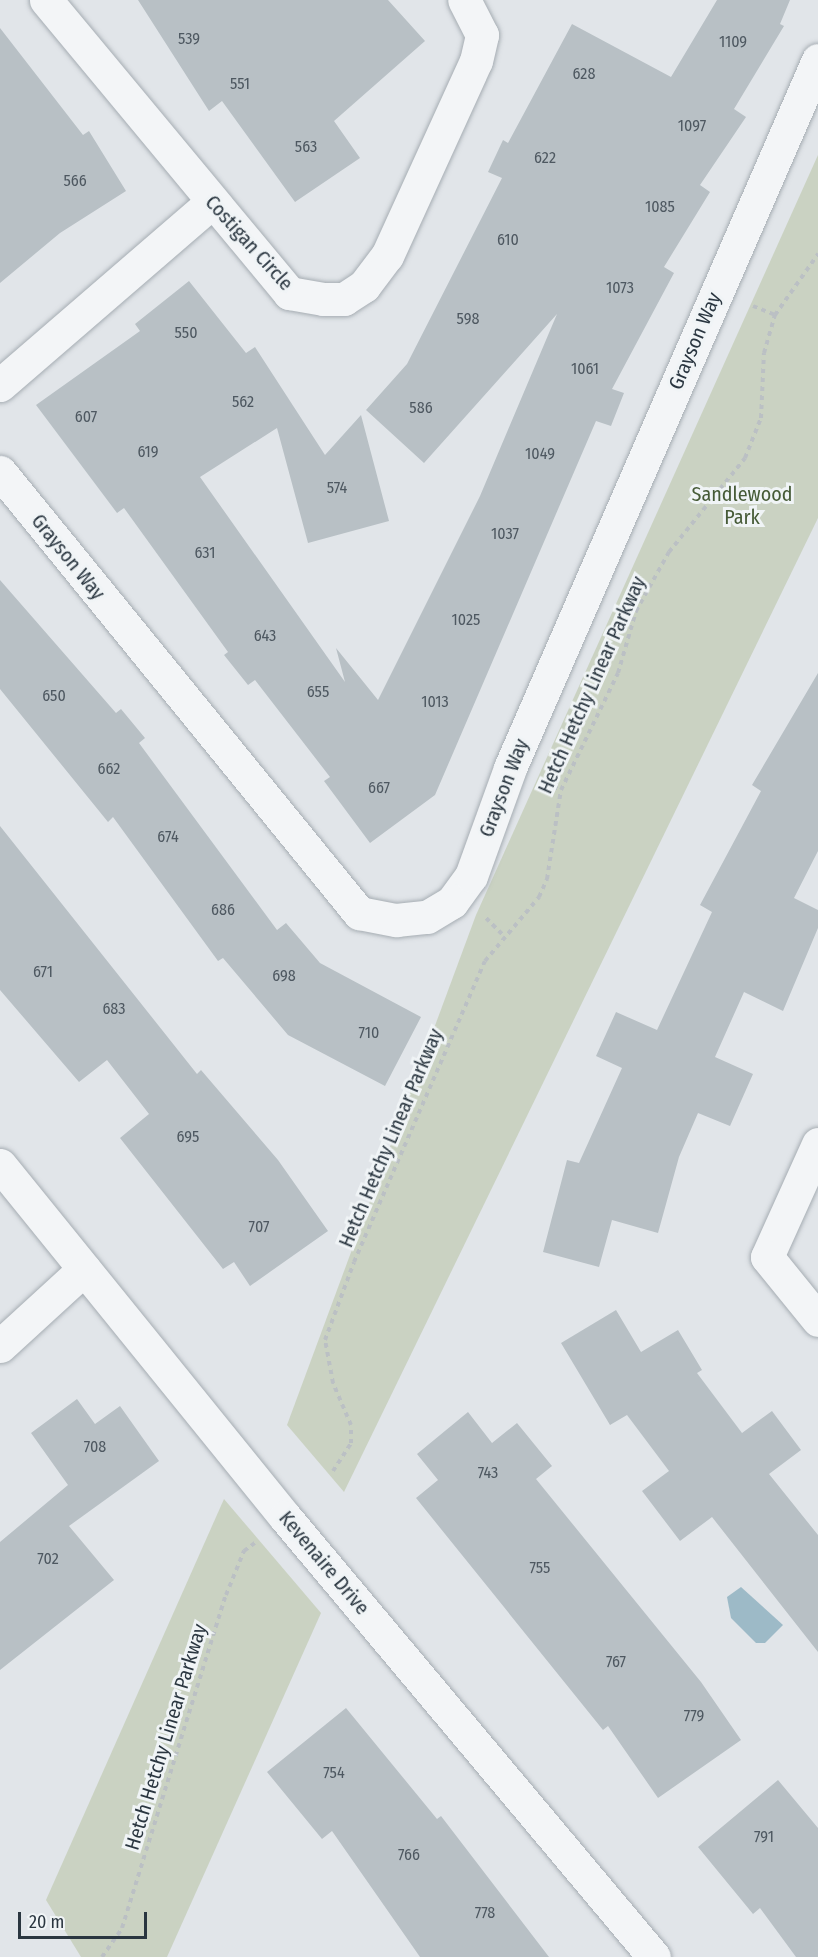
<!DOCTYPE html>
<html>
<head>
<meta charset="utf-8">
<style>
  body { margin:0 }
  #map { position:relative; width:818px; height:1957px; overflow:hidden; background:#e1e5e9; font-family:"Fira Sans Condensed",sans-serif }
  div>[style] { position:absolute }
  .green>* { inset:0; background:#cad2c2 }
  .water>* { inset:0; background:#9dbac7 }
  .building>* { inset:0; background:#b8c0c5 }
  .path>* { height:4px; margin-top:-2px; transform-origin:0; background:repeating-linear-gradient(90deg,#bbc0c4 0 4.5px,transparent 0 9px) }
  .roads { filter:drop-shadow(0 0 2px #a6adb3) drop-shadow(0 0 2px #a6adb3) }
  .minor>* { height:33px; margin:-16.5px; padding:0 16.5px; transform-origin:16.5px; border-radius:16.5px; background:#f3f5f7 }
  span { translate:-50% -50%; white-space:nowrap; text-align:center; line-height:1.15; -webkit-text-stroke:6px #f0f4f6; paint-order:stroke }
  .number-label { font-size:16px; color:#4e5861 }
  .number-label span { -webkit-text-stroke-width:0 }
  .street-label { font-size:20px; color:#2a3640 }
  .park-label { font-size:20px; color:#465b37 }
  .scale { position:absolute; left:18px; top:1912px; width:129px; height:27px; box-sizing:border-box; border:3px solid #2a3640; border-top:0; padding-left:8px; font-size:18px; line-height:21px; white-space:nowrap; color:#2a3640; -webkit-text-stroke:4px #f0f4f6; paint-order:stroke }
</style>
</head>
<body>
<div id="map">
  <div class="green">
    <div style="clip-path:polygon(818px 155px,818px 518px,344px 1492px,287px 1425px,476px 915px)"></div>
    <div style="clip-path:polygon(224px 1499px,321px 1613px,167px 1957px,81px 1957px,46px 1900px)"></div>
  </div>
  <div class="water">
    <div style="clip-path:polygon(741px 1587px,783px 1625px,765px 1643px,756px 1643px,731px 1618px,727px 1597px)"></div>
  </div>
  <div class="building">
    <div style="clip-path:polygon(138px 0,388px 0,425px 41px,334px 121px,360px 158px,295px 202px,222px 101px,209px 111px)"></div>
    <div style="clip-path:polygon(717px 0,790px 0,780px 24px,784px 26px,734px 109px,746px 117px,700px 185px,710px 192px,664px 267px,674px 273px,612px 389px,624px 393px,611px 426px,596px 421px,435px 795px,370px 843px,324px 781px,330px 777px,255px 680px,248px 685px,224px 655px,228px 652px,124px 508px,117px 513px,36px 405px,140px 331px,135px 324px,189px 281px,246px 353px,255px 347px,325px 455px,361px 415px,389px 521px,308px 543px,277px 428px,200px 477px,345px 682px,336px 648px,378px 700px,480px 496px,557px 314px,424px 463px,366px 410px,407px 364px,502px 178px,488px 172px,503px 140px,508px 143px,572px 24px,671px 77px)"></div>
    <div style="clip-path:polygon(0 28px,83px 135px,89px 131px,126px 191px,60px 233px,0 283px)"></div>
    <div style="clip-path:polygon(0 580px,116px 713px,121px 709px,145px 738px,139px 743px,277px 930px,286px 923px,320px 963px,421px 1017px,385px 1086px,288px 1035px,223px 958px,218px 961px,113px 817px,108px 822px,0 689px)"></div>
    <div style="clip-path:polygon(818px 673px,818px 851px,794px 898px,818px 910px,818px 928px,783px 1011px,744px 992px,715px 1057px,753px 1074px,730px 1126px,698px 1113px,679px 1157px,658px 1233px,612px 1220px,599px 1267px,543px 1252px,567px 1160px,579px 1163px,622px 1068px,596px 1056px,616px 1012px,657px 1030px,712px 912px,700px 905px,761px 791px,752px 785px)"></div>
    <div style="clip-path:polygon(0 826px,197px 1074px,201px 1070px,278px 1160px,328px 1231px,250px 1286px,234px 1262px,223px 1269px,120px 1138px,149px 1114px,107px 1060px,79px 1082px,0 990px)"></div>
    <div style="clip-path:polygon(616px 1310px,641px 1352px,678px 1330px,702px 1370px,697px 1373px,742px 1433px,772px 1411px,801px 1450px,769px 1474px,818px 1535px,818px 1652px,712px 1517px,680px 1541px,642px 1491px,669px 1471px,627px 1415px,610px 1425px,561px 1343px)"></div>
    <div style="clip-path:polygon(77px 1399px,95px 1424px,120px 1406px,159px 1461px,69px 1526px,114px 1580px,0 1670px,0 1542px,68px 1485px,31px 1433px)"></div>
    <div style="clip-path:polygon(468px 1412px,492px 1443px,517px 1423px,552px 1466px,536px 1479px,701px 1682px,741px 1740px,658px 1798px,608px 1726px,603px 1730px,416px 1498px,438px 1480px,417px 1454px)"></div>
    <div style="clip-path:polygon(346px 1708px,437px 1819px,441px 1816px,549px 1957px,420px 1957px,332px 1831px,322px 1839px,267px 1772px)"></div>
    <div style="clip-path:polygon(778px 1780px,818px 1828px,818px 1957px,796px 1957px,760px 1908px,753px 1914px,698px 1847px)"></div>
  </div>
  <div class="path">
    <div style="left:753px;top:306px;width:24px;rotate:22deg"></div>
    <div style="left:623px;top:605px;width:14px;rotate:25deg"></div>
    <div style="left:545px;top:783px;width:17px;rotate:24deg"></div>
    <div style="left:486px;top:918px;width:24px;rotate:45deg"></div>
    <div style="left:333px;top:1471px;width:33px;rotate:-57deg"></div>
    <div style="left:351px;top:1443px;width:18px;rotate:-90deg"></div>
    <div style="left:351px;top:1425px;width:46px;rotate:-113.2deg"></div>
    <div style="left:333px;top:1383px;width:44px;rotate:-100.5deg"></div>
    <div style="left:325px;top:1340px;width:83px;rotate:-69.6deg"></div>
    <div style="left:354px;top:1262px;width:328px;rotate:-66.5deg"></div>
    <div style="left:485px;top:961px;width:84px;rotate:-49.8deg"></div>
    <div style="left:539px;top:897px;width:20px;rotate:-66deg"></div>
    <div style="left:547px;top:879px;width:90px;rotate:-81.1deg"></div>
    <div style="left:561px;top:790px;width:130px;rotate:-64deg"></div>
    <div style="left:618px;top:673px;width:65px;rotate:-73.8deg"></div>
    <div style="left:636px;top:611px;width:68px;rotate:-60.8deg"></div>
    <div style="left:669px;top:552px;width:121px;rotate:-51deg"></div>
    <div style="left:745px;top:458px;width:43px;rotate:-68.2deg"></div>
    <div style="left:761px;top:418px;width:65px;rotate:-87.4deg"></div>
    <div style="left:764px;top:353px;width:40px;rotate:-74deg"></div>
    <div style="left:775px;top:315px;width:75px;rotate:-54.8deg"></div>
    <div style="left:102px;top:1957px;width:35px;rotate:-55deg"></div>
    <div style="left:122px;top:1928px;width:349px;rotate:-72.7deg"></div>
    <div style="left:226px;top:1595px;width:48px;rotate:-67.8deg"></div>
    <div style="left:244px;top:1551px;width:15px;rotate:-37deg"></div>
  </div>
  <div class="roads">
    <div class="minor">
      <div style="left:46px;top:0;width:381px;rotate:50.3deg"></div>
      <div style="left:289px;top:293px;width:35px;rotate:10deg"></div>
      <div style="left:323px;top:299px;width:21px"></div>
      <div style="left:344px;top:299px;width:24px;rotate:-33deg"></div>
      <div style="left:364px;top:286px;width:38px;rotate:-53deg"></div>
      <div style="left:387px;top:256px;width:214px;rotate:-65.5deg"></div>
      <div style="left:476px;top:61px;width:27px;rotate:-77deg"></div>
      <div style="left:482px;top:35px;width:39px;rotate:-117deg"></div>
      <div style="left:0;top:385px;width:279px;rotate:-40.8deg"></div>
      <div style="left:0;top:472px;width:569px;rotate:50.85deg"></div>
      <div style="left:359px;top:913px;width:38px;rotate:11deg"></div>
      <div style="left:396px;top:920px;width:31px;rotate:-6deg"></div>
      <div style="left:427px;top:917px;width:29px;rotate:-31deg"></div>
      <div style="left:452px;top:902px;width:32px;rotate:-54deg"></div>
      <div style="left:471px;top:876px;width:115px;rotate:-70.1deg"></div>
      <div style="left:510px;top:768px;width:772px;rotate:-66.49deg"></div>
      <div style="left:818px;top:1144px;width:124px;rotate:114.3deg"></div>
      <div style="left:767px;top:1257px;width:81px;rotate:51deg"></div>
      <div style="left:0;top:1165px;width:453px;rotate:51deg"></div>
      <div style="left:285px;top:1517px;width:574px;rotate:50.02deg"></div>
      <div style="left:0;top:1346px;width:114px;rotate:-42.5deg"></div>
    </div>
  </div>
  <div class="number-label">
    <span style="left:189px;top:39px">539</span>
    <span style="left:733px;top:42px">1109</span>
    <span style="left:584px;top:74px">628</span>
    <span style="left:240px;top:84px">551</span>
    <span style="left:692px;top:126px">1097</span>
    <span style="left:306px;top:147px">563</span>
    <span style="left:545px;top:158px">622</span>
    <span style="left:75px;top:181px">566</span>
    <span style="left:660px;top:207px">1085</span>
    <span style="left:508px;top:240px">610</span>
    <span style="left:620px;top:288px">1073</span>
    <span style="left:468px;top:319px">598</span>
    <span style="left:186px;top:333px">550</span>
    <span style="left:585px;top:369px">1061</span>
    <span style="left:243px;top:402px">562</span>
    <span style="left:421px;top:408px">586</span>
    <span style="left:86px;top:417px">607</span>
    <span style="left:148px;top:452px">619</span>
    <span style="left:540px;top:454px">1049</span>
    <span style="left:337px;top:488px">574</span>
    <span style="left:505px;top:534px">1037</span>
    <span style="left:205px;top:553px">631</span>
    <span style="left:466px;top:620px">1025</span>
    <span style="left:265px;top:636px">643</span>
    <span style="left:318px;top:692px">655</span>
    <span style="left:54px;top:696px">650</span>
    <span style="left:435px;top:702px">1013</span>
    <span style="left:109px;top:769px">662</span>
    <span style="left:379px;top:788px">667</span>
    <span style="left:168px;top:837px">674</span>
    <span style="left:223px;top:910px">686</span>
    <span style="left:43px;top:972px">671</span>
    <span style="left:284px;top:976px">698</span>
    <span style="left:114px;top:1009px">683</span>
    <span style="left:369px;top:1033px">710</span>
    <span style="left:188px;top:1137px">695</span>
    <span style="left:259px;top:1227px">707</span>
    <span style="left:95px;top:1447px">708</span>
    <span style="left:488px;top:1473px">743</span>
    <span style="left:48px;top:1559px">702</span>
    <span style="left:540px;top:1568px">755</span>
    <span style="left:616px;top:1662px">767</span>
    <span style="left:694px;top:1716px">779</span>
    <span style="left:334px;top:1773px">754</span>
    <span style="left:764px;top:1837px">791</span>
    <span style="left:409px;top:1855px">766</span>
    <span style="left:485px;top:1913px">778</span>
  </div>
  <div class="street-label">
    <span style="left:249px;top:243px;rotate:48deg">Costigan Circle</span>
    <span style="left:695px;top:341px;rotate:-67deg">Grayson Way</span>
    <span style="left:68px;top:557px;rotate:51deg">Grayson Way</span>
    <span style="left:592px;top:685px;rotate:-66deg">Hetch Hetchy Linear Parkway</span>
    <span style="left:504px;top:788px;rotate:-69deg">Grayson Way</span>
    <span style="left:391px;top:1138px;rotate:-67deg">Hetch Hetchy Linear Parkway</span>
    <span style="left:324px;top:1563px;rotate:50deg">Kevenaire Drive</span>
    <span style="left:166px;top:1737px;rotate:-73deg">Hetch Hetchy Linear Parkway</span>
  </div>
  <div class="park-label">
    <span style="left:742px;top:506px">Sandlewood<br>Park</span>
  </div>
  <div class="scale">20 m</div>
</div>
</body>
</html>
